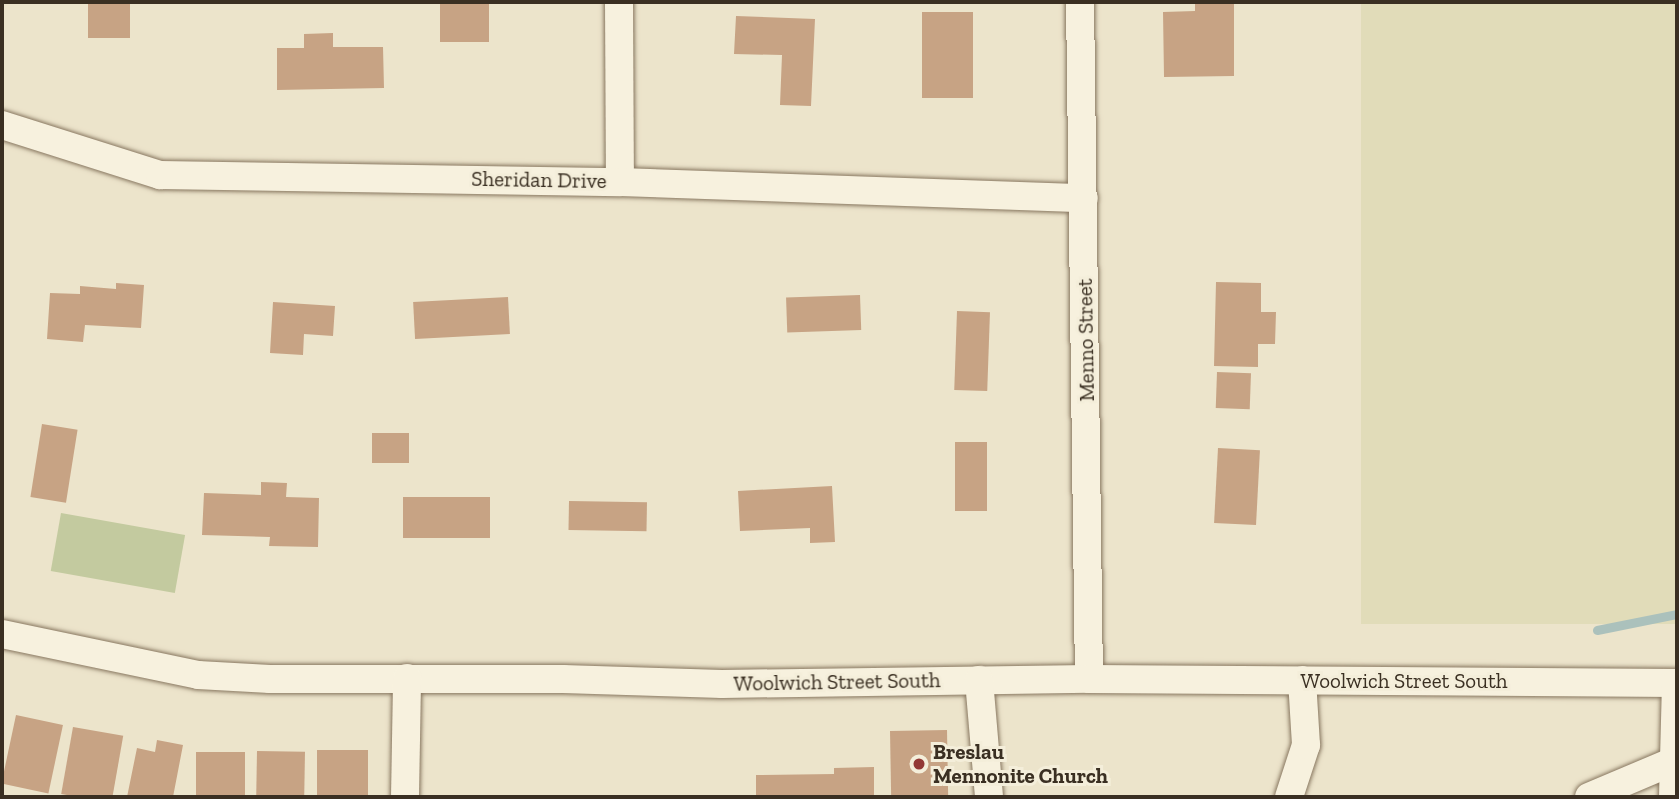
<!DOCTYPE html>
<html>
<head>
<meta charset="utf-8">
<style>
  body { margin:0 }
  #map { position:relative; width:1679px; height:799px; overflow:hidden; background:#ece4cb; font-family:"Zilla Slab",serif }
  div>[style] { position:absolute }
  .farmland>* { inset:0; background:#e1dcb9; transform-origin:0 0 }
  .green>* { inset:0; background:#c3ca9f; transform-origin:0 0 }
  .stream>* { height:9px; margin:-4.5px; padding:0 4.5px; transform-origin:4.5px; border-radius:4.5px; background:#abc1bc }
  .building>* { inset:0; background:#c7a384; transform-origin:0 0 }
  .roads { filter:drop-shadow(0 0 2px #887760) drop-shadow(0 0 2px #887760) }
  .minor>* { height:28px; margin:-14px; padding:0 14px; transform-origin:14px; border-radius:14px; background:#f7f1de }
  .dots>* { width:19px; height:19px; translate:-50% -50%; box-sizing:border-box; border:4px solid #f4eeda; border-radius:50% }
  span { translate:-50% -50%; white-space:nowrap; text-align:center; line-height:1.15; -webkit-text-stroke:6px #f4eeda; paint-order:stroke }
  .street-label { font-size:21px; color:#3a2f22 }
  .poi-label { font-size:21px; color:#3a2f22; font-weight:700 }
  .left { translate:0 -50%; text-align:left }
  .frame { position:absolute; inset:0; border:4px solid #3a2f22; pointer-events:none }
</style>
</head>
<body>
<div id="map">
  <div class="farmland">
    <div style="left:1361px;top:2px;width:316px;height:622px"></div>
  </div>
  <div class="green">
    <div style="left:61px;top:513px;width:126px;height:59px;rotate:10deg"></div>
  </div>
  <div class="stream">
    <div style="left:1597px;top:630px;width:82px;rotate:-11.3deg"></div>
  </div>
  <div class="building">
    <div style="left:88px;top:2px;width:42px;height:36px"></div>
    <div style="left:440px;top:2px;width:49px;height:40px"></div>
    <div style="clip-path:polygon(1195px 2px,1234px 2px,1234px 76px,1164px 77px,1163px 12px,1195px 11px)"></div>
    <div style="left:922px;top:12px;width:51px;height:86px"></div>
    <div style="clip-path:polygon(736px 16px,815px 19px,811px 106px,780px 105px,782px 55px,734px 54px)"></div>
    <div style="clip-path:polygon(333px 33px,333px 47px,383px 47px,384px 88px,277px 90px,277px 48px,304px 48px,304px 34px)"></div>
    <div style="clip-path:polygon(1216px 282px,1261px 283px,1261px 312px,1276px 312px,1275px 344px,1258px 344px,1258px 367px,1214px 366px)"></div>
    <div style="clip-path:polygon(116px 283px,144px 285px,141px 328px,85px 325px,83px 342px,47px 339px,50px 293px,80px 294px,80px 286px,116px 289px)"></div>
    <div style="left:860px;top:295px;width:35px;height:74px;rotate:88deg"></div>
    <div style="left:508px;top:297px;width:37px;height:95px;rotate:87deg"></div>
    <div style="clip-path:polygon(273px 302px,335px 306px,333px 336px,304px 334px,303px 355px,270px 353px)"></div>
    <div style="left:957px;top:311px;width:33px;height:79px;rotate:2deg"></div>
    <div style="left:1217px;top:372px;width:34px;height:36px;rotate:2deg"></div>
    <div style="left:42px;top:424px;width:36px;height:74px;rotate:9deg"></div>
    <div style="left:372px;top:433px;width:37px;height:30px"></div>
    <div style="left:955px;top:442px;width:32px;height:69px"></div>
    <div style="left:1218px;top:448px;width:42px;height:75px;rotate:3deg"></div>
    <div style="clip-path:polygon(261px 482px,287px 483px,286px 497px,319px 498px,318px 547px,269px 546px,270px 537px,202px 535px,204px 493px,261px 495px)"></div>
    <div style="clip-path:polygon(832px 486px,835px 542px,810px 543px,810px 528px,740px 531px,738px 491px)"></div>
    <div style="left:490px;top:497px;width:41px;height:87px;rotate:90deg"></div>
    <div style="left:569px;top:501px;width:78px;height:29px;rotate:1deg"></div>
    <div style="left:16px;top:715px;width:48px;height:70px;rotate:12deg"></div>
    <div style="left:73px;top:727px;width:51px;height:68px;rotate:10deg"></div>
    <div style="left:947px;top:730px;width:67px;height:57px;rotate:89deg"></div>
    <div style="clip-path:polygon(157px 740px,183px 745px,173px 797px,127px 797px,137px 748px,155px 752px)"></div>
    <div style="left:317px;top:750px;width:51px;height:47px"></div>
    <div style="left:257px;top:751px;width:48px;height:46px;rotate:1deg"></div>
    <div style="left:196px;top:752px;width:49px;height:45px"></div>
    <div style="clip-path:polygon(874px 767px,874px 797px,756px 797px,756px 775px,834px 774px,834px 768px)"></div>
  </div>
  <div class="roads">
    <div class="minor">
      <div style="left:619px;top:2px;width:180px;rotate:89.7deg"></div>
      <div style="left:1080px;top:2px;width:677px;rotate:89.24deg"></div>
      <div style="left:2px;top:125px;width:166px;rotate:17.6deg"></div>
      <div style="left:160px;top:175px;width:460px;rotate:0.9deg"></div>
      <div style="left:620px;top:182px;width:464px;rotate:2deg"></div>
      <div style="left:2px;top:634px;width:200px;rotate:11.8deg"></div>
      <div style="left:198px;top:675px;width:72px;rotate:3.2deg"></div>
      <div style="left:270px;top:679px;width:293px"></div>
      <div style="left:563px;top:679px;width:159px;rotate:1.8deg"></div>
      <div style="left:722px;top:684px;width:367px;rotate:-0.8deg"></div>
      <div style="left:1089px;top:679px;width:588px;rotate:0.39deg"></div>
      <div style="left:979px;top:680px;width:117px;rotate:85.1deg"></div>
      <div style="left:405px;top:797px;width:119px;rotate:-89deg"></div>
      <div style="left:1289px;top:797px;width:55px;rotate:-71.9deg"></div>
      <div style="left:1306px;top:745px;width:65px;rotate:-93.5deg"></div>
      <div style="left:1589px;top:797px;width:92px;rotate:-23deg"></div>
      <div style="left:1673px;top:797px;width:114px;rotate:-88.5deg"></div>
    </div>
  </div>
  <div class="dots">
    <div style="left:919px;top:764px;background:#933835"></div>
  </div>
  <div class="street-label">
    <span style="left:539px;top:180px;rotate:1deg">Sheridan Drive</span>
    <span style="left:1086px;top:340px;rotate:-91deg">Menno Street</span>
    <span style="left:1404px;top:681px">Woolwich Street South</span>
    <span style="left:837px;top:682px;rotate:-1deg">Woolwich Street South</span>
  </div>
  <div class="poi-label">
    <span class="left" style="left:933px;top:764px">Breslau<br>Mennonite Church</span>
  </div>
  <div class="frame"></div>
</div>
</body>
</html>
